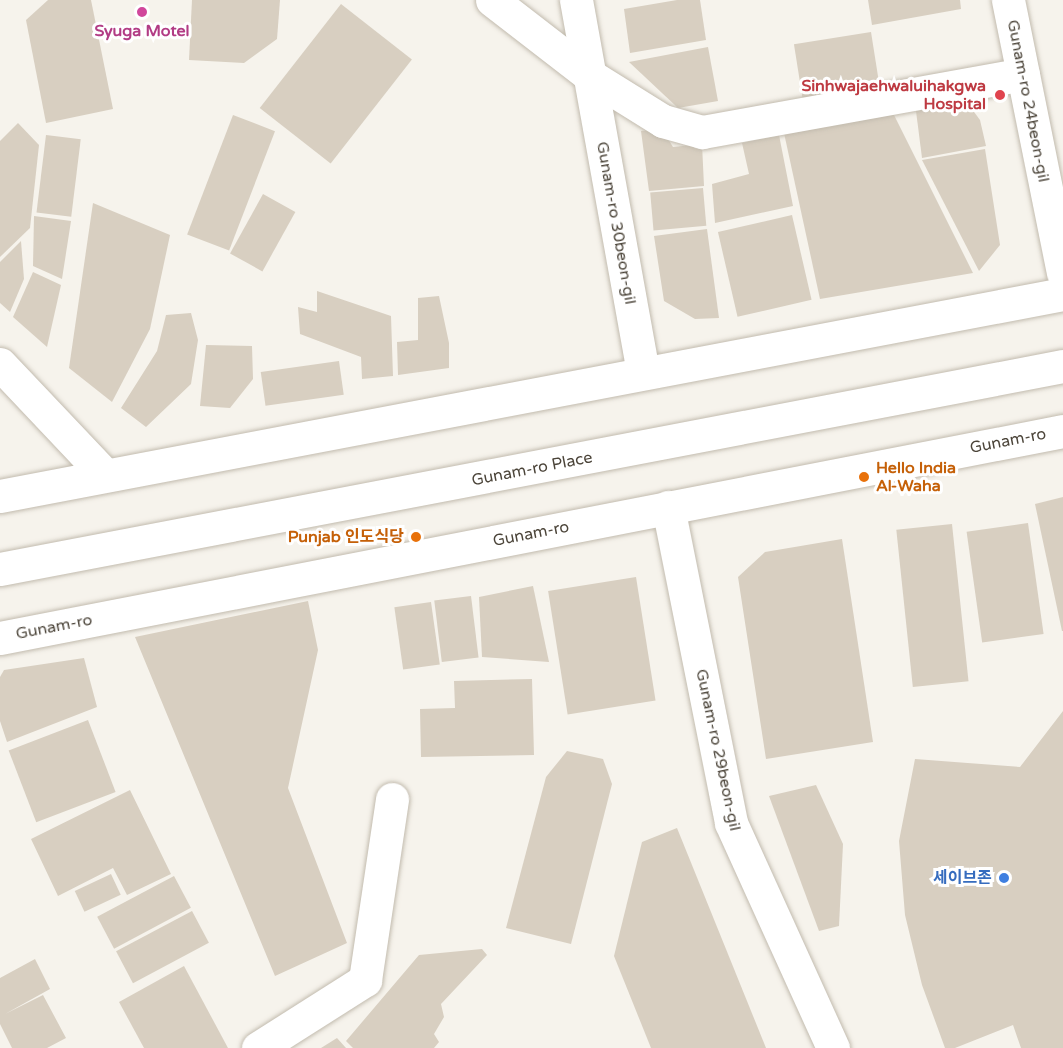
<!DOCTYPE html>
<html>
<head>
<meta charset="utf-8">
<style>
  body { margin:0 }
  #map { position:relative; width:1063px; height:1048px; overflow:hidden; background:#f6f3ec; font-family:"Varela Round","Noto Sans KR",sans-serif }
  div>[style] { position:absolute }
  .building>* { inset:0; background:#d8cfc1; transform-origin:0 0 }
  .roads { filter:drop-shadow(0 0 2px #c2bbae) drop-shadow(0 0 2px #c2bbae) }
  .minor>* { height:33px; margin:-16.5px; padding:0 16.5px; transform-origin:16.5px; border-radius:16.5px; background:#fff }
  .dots>* { width:16px; height:16px; translate:-50% -50%; box-sizing:border-box; border:3px solid #fff; border-radius:50% }
  span { translate:-50% -50%; white-space:nowrap; text-align:center; line-height:1.15; -webkit-text-stroke:6px #fff; paint-order:stroke }
  .hotel-label { font-size:16px; color:#b23c85; font-weight:700 }
  .health-label { font-size:16px; color:#be3a42; font-weight:700 }
  .right { translate:-100% -50%; text-align:right }
  .street-label { font-size:16px; color:#4b4439 }
  .food-label { font-size:16px; color:#c56008; font-weight:700 }
  .left { translate:0 -50%; text-align:left }
  .shop-label { font-size:16px; color:#366cbe; font-weight:700 }
</style>
</head>
<body>
<div id="map">
  <div class="building">
    <div style="clip-path:polygon(48px 0,91px 0,113px 109px,46px 123px,26px 20px)"></div>
    <div style="clip-path:polygon(192px 0,280px 0,277px 39px,244px 63px,189px 60px)"></div>
    <div style="clip-path:polygon(677px 0,700px 0,706px 40px,630px 53px,624px 9px)"></div>
    <div style="clip-path:polygon(868px 0,960px 0,961px 9px,872px 25px)"></div>
    <div style="left:341px;top:4px;width:90px;height:132px;rotate:38deg"></div>
    <div style="left:871px;top:32px;width:56px;height:78px;rotate:81deg"></div>
    <div style="clip-path:polygon(708px 47px,718px 101px,678px 108px,629px 62px)"></div>
    <div style="clip-path:polygon(966px 101px,980px 120px,986px 146px,922px 158px,916px 111px)"></div>
    <div style="clip-path:polygon(893px 113px,973px 273px,820px 299px,784px 133px)"></div>
    <div style="left:233px;top:115px;width:45px;height:128px;rotate:21deg"></div>
    <div style="clip-path:polygon(18px 123px,39px 145px,30px 228px,0 257px,0 141px)"></div>
    <div style="clip-path:polygon(662px 129px,673px 147px,702px 144px,704px 186px,649px 191px,641px 131px)"></div>
    <div style="left:46px;top:135px;width:35px;height:78px;rotate:7deg"></div>
    <div style="clip-path:polygon(779px 135px,793px 206px,715px 223px,712px 184px,749px 174px,742px 143px)"></div>
    <div style="clip-path:polygon(985px 149px,1000px 245px,979px 271px,922px 160px)"></div>
    <div style="left:703px;top:188px;width:38px;height:53px;rotate:85deg"></div>
    <div style="left:263px;top:194px;width:37px;height:68px;rotate:29deg"></div>
    <div style="clip-path:polygon(93px 203px,170px 235px,150px 329px,112px 402px,69px 368px)"></div>
    <div style="left:792px;top:215px;width:87px;height:76px;rotate:77deg"></div>
    <div style="clip-path:polygon(34px 216px,71px 221px,62px 279px,33px 266px)"></div>
    <div style="clip-path:polygon(707px 229px,719px 318px,695px 319px,664px 301px,654px 236px)"></div>
    <div style="clip-path:polygon(21px 241px,24px 279px,10px 312px,0 303px,0 262px)"></div>
    <div style="clip-path:polygon(33px 272px,61px 285px,47px 347px,13px 317px)"></div>
    <div style="clip-path:polygon(317px 291px,391px 316px,393px 376px,362px 379px,361px 357px,300px 334px,298px 307px,317px 312px)"></div>
    <div style="clip-path:polygon(439px 296px,449px 343px,449px 368px,398px 375px,397px 342px,418px 340px,418px 298px)"></div>
    <div style="clip-path:polygon(191px 313px,198px 340px,191px 384px,146px 427px,121px 408px,157px 351px,166px 315px)"></div>
    <div style="clip-path:polygon(206px 345px,252px 346px,253px 379px,230px 408px,200px 406px)"></div>
    <div style="left:339px;top:361px;width:34px;height:79px;rotate:82deg"></div>
    <div style="clip-path:polygon(1063px 497px,1063px 631px,1062px 631px,1035px 504px)"></div>
    <div style="left:1028px;top:523px;width:112px;height:62px;rotate:82deg"></div>
    <div style="left:952px;top:524px;width:158px;height:56px;rotate:84deg"></div>
    <div style="clip-path:polygon(842px 539px,873px 742px,766px 759px,738px 577px,765px 552px)"></div>
    <div style="left:636px;top:577px;width:125px;height:89px;rotate:81deg"></div>
    <div style="clip-path:polygon(533px 586px,549px 662px,482px 657px,479px 597px)"></div>
    <div style="left:471px;top:596px;width:62px;height:37px;rotate:83deg"></div>
    <div style="clip-path:polygon(308px 601px,318px 650px,288px 788px,347px 943px,275px 976px,135px 637px)"></div>
    <div style="left:431px;top:602px;width:63px;height:37px;rotate:82deg"></div>
    <div style="clip-path:polygon(84px 658px,97px 707px,7px 742px,0 721px,0 677px,4px 670px)"></div>
    <div style="clip-path:polygon(532px 679px,534px 755px,421px 757px,420px 709px,455px 708px,454px 681px)"></div>
    <div style="clip-path:polygon(1063px 711px,1063px 1048px,1021px 1048px,1013px 1025px,955px 1048px,945px 1048px,922px 985px,905px 915px,899px 841px,915px 759px,1020px 767px)"></div>
    <div style="left:88px;top:720px;width:77px;height:85px;rotate:69deg"></div>
    <div style="clip-path:polygon(567px 751px,603px 759px,612px 784px,571px 944px,506px 928px,546px 777px)"></div>
    <div style="clip-path:polygon(816px 785px,843px 844px,839px 926px,819px 931px,769px 796px)"></div>
    <div style="clip-path:polygon(130px 790px,171px 874px,127px 895px,113px 868px,58px 896px,31px 839px)"></div>
    <div style="clip-path:polygon(677px 828px,766px 1048px,651px 1048px,614px 956px,642px 842px)"></div>
    <div style="left:111px;top:874px;width:23px;height:40px;rotate:65deg"></div>
    <div style="left:174px;top:876px;width:36px;height:87px;rotate:62deg"></div>
    <div style="left:192px;top:911px;width:36px;height:86px;rotate:62deg"></div>
    <div style="clip-path:polygon(482px 949px,487px 955px,441px 1004px,444px 1017px,434px 1034px,439px 1042px,434px 1048px,353px 1048px,346px 1041px,419px 955px)"></div>
    <div style="clip-path:polygon(35px 959px,50px 989px,5px 1014px,43px 995px,66px 1038px,47px 1048px,12px 1048px,0 1024px,0 978px)"></div>
    <div style="clip-path:polygon(184px 966px,228px 1048px,144px 1048px,119px 1002px)"></div>
    <div style="clip-path:polygon(337px 1038px,346px 1048px,321px 1048px)"></div>
  </div>
  <div class="roads">
    <div class="minor">
      <div style="left:492px;top:0;width:123px;rotate:37.7deg"></div>
      <div style="left:589px;top:75px;width:87px;rotate:31.9deg"></div>
      <div style="left:663px;top:121px;width:41px;rotate:15.8deg"></div>
      <div style="left:702px;top:132px;width:326px;rotate:-10.2deg"></div>
      <div style="left:576px;top:0;width:377px;rotate:79.8deg"></div>
      <div style="left:1008px;top:0;width:278px;rotate:78.6deg"></div>
      <div style="left:0;top:364px;width:153px;rotate:46.6deg"></div>
      <div style="left:0;top:496px;width:1082px;rotate:-10.76deg"></div>
      <div style="left:668px;top:507px;width:322px;rotate:78.7deg"></div>
      <div style="left:731px;top:823px;width:247px;rotate:65.6deg"></div>
      <div style="left:0;top:569px;width:1082px;rotate:-10.81deg"></div>
      <div style="left:0;top:638px;width:1083px;rotate:-11.02deg"></div>
      <div style="left:258px;top:1048px;width:127px;rotate:-32.4deg"></div>
      <div style="left:365px;top:980px;width:183px;rotate:-81.5deg"></div>
    </div>
  </div>
  <div class="dots">
    <div style="left:142px;top:12px;background:#d1479c"></div>
    <div style="left:1000px;top:95px;background:#e0444e"></div>
    <div style="left:864px;top:477px;background:#e8710a"></div>
    <div style="left:416px;top:537px;background:#e8710a"></div>
    <div style="left:1004px;top:878px;background:#3f7fe0"></div>
  </div>
  <div class="hotel-label">
    <span style="left:142px;top:31px">Syuga Motel</span>
  </div>
  <div class="health-label">
    <span class="right" style="left:986px;top:95px">Sinhwajaehwaluihakgwa<br>Hospital</span>
  </div>
  <div class="street-label">
    <span style="left:1028px;top:101px;rotate:79deg">Gunam-ro 24beon-gil</span>
    <span style="left:616px;top:223px;rotate:80deg">Gunam-ro 30beon-gil</span>
    <span style="left:1008px;top:441px;rotate:-11deg">Gunam-ro</span>
    <span style="left:532px;top:469px;rotate:-11deg">Gunam-ro Place</span>
    <span style="left:531px;top:534px;rotate:-11deg">Gunam-ro</span>
    <span style="left:54px;top:627px;rotate:-11deg">Gunam-ro</span>
    <span style="left:718px;top:750px;rotate:78deg">Gunam-ro 29beon-gil</span>
  </div>
  <div class="food-label">
    <span class="left" style="left:876px;top:477px">Hello India<br>Al-Waha</span>
    <span class="right" style="left:404px;top:537px">Punjab 인도식당</span>
  </div>
  <div class="shop-label">
    <span class="right" style="left:992px;top:878px">세이브존</span>
  </div>
</div>
</body>
</html>
